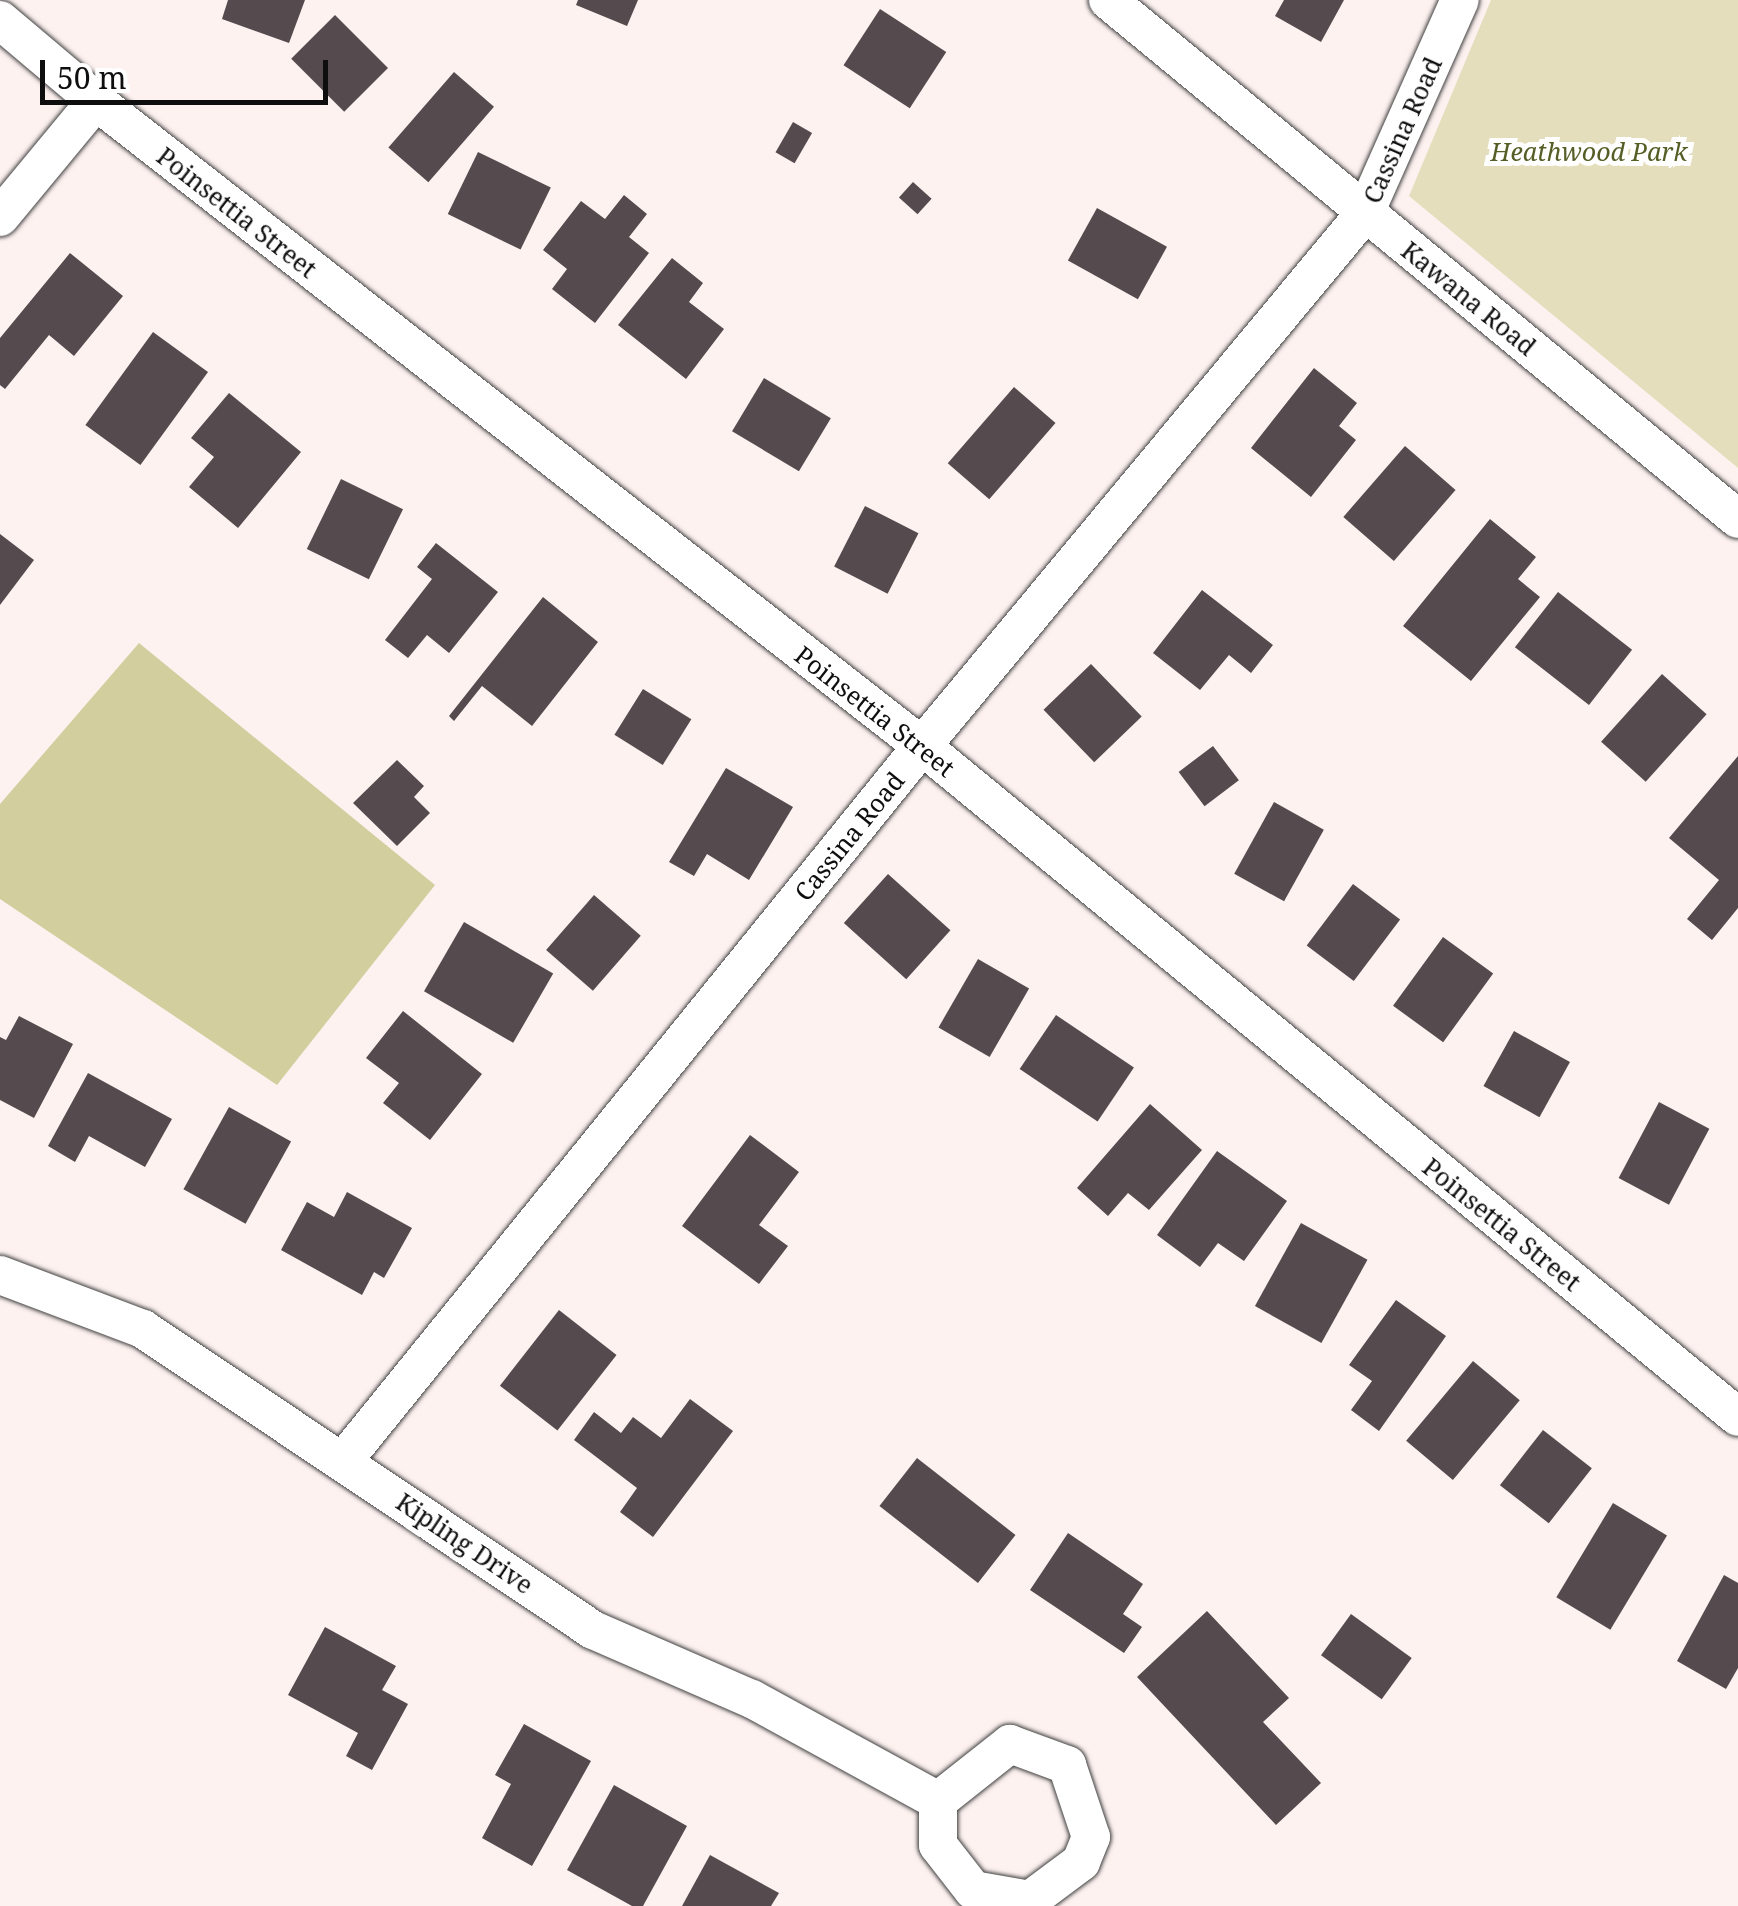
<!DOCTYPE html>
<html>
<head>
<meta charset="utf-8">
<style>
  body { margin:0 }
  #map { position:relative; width:1738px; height:1906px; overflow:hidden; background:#fdf2f0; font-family:"Noto Serif",serif }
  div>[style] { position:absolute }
  .green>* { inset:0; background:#e4debd }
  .forest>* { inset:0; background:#d3ce9e }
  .building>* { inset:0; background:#554b4e; transform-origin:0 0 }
  .roads { filter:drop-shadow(0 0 2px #414141) drop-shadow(0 0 2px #414141) }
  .minor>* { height:38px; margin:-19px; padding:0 19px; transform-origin:19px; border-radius:19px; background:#fff }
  span { translate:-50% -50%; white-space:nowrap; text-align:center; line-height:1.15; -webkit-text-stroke:10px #fff; paint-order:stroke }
  .street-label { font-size:25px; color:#0e0e0e }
  .park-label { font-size:25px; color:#555e25; font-style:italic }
  .scale { position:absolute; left:40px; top:60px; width:288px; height:45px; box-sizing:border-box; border:5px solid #0e0e0e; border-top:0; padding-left:12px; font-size:30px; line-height:35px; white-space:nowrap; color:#0e0e0e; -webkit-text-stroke:8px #fff; paint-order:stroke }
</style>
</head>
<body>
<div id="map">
  <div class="green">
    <div style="clip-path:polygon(1491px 0,1738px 0,1738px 468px,1409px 196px)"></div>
  </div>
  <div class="forest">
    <div style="clip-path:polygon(139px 643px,435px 885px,277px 1085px,0 899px,0 804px)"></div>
  </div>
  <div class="building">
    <div style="clip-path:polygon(228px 0,305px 0,289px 43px,222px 19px)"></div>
    <div style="clip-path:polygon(578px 0,638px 0,627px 26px,576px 5px)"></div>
    <div style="clip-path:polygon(1284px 0,1344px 0,1321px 42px,1275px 16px)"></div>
    <div style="left:880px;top:9px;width:79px;height:67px;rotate:33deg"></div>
    <div style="left:335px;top:15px;width:75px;height:62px;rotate:45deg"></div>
    <div style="left:454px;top:72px;width:53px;height:100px;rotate:41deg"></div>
    <div style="left:793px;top:122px;width:22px;height:35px;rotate:30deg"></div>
    <div style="left:478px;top:152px;width:81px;height:69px;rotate:26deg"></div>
    <div style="left:913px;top:182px;width:25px;height:21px;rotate:42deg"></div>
    <div style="clip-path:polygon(624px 195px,647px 214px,629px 237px,649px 253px,595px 323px,552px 289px,567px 269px,543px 250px,581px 201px,605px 219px)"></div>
    <div style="left:1097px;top:208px;width:80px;height:60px;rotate:29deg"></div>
    <div style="clip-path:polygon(70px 253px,123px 296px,74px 356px,49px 335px,5px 389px,0 385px,0 338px)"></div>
    <div style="clip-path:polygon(672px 258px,703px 283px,689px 302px,724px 329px,686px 379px,618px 325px)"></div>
    <div style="left:153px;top:332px;width:68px;height:115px;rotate:36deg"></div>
    <div style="clip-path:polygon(1314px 368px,1357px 403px,1339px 426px,1356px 440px,1311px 497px,1251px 448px)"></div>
    <div style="left:764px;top:378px;width:78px;height:62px;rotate:31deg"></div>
    <div style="left:1014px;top:387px;width:55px;height:101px;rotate:41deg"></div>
    <div style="clip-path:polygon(229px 393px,301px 452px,238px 528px,189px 487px,214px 457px,191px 438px)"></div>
    <div style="left:1405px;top:446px;width:67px;height:94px;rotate:41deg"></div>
    <div style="left:341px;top:479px;width:69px;height:78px;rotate:26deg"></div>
    <div style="left:865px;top:506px;width:60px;height:68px;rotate:27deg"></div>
    <div style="clip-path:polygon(1490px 519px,1536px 557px,1518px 579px,1540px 597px,1471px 681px,1403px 626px)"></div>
    <div style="clip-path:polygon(0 534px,34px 560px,0 605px)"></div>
    <div style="clip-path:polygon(436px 543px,498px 592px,449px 653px,427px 635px,408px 658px,385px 640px,432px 579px,417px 567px)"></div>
    <div style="clip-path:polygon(1202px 590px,1273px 645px,1251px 673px,1229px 655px,1200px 690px,1153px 653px)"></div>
    <div style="left:1558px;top:592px;width:94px;height:70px;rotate:38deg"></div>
    <div style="clip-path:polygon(543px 597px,598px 642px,532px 726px,482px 686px,454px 721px,449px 716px)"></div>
    <div style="left:1091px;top:664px;width:73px;height:66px;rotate:46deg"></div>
    <div style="left:1662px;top:674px;width:60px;height:91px;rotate:42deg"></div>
    <div style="left:643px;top:689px;width:57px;height:54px;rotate:32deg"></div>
    <div style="left:1213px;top:746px;width:43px;height:43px;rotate:53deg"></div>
    <div style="clip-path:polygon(1738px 756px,1738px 908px,1712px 940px,1687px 919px,1719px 880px,1669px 838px)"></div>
    <div style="clip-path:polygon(397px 760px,424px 786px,414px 797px,430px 813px,397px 846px,353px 803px)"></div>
    <div style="clip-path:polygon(726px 768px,793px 807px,749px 880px,707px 854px,694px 876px,669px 862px)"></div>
    <div style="left:1274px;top:802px;width:57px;height:82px;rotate:29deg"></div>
    <div style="left:888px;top:874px;width:84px;height:66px;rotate:42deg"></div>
    <div style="left:1353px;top:884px;width:59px;height:77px;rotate:37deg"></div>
    <div style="left:594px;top:895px;width:62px;height:73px;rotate:41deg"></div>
    <div style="left:464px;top:922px;width:103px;height:80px;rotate:30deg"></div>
    <div style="left:1443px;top:937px;width:62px;height:85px;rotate:36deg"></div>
    <div style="left:978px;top:959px;width:59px;height:79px;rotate:30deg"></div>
    <div style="clip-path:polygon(403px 1011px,482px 1074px,430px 1140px,383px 1103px,399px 1083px,366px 1058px)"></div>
    <div style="left:1056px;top:1015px;width:94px;height:65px;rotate:34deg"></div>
    <div style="clip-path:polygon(19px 1016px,73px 1044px,34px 1118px,0 1100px,0 1037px,6px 1040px)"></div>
    <div style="left:1514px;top:1031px;width:64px;height:63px;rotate:29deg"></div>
    <div style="clip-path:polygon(88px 1073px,172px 1119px,145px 1167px,89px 1136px,75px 1162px,48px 1146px)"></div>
    <div style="left:1659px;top:1102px;width:57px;height:86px;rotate:28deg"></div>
    <div style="clip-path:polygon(1150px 1104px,1202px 1150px,1149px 1210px,1128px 1193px,1108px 1216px,1077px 1188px)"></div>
    <div style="left:229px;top:1107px;width:71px;height:94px;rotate:29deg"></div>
    <div style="clip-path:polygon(750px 1135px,799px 1172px,759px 1225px,788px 1246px,759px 1284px,682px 1226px)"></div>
    <div style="clip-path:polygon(1217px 1151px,1287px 1201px,1244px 1261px,1218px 1243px,1200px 1267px,1157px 1235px)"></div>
    <div style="clip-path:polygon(347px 1192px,412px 1228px,384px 1278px,374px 1272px,362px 1295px,281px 1250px,307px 1202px,334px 1217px)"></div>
    <div style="left:1301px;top:1223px;width:76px;height:95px;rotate:29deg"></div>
    <div style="clip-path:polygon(1396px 1300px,1446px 1336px,1379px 1431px,1351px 1410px,1372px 1381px,1349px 1365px)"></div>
    <div style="left:559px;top:1310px;width:73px;height:96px;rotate:38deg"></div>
    <div style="left:1473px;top:1361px;width:61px;height:104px;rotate:40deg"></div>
    <div style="clip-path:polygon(690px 1399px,733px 1431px,653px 1537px,620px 1512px,637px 1488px,574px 1440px,594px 1412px,621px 1433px,633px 1417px,661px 1438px)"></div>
    <div style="left:1543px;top:1430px;width:62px;height:70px;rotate:38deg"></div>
    <div style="left:917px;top:1458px;width:125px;height:61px;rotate:38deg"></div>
    <div style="left:1613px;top:1503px;width:63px;height:110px;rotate:31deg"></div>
    <div style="clip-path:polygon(1068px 1533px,1143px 1584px,1123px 1614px,1142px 1627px,1124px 1653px,1030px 1590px)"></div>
    <div style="clip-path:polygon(1724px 1575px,1738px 1583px,1738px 1668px,1726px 1689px,1677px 1661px)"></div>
    <div style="clip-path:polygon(1207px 1611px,1289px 1698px,1263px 1722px,1321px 1783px,1276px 1825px,1137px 1677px)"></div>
    <div style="left:1351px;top:1614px;width:75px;height:51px;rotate:36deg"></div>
    <div style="clip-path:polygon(325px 1627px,396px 1666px,382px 1690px,408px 1704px,372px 1770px,346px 1756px,358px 1733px,288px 1695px)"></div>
    <div style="clip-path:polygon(524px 1724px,591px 1761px,532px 1866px,482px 1838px,511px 1784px,495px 1775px)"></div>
    <div style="clip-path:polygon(614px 1785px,687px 1826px,643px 1906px,632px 1906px,567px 1870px)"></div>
    <div style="clip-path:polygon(710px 1855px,779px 1893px,771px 1906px,682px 1906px)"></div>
  </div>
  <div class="roads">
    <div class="minor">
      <div style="left:1108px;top:0;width:816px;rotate:39.48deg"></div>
      <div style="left:0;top:20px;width:126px;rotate:40.2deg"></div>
      <div style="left:96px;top:101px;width:1048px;rotate:37.99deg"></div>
      <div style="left:922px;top:746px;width:1056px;rotate:39.43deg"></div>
      <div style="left:0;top:217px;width:151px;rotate:-50.4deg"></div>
      <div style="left:0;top:1275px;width:153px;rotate:20.7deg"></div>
      <div style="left:143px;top:1329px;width:541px;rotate:33.78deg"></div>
      <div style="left:593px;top:1630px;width:173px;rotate:23.5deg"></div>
      <div style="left:752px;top:1699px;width:212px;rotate:28.7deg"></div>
      <div style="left:344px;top:1460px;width:919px;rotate:-51.01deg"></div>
      <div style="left:922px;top:746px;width:693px;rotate:-50.27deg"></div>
      <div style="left:1365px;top:213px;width:233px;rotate:-66deg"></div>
      <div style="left:1010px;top:1744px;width:61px;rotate:20.2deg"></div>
      <div style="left:1067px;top:1765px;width:76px;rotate:71.6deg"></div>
      <div style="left:1091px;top:1837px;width:27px;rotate:112deg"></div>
      <div style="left:1081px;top:1862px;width:64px;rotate:143.3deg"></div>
      <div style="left:1030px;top:1900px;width:58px;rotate:-170deg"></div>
      <div style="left:973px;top:1890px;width:57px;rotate:-127.9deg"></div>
      <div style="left:938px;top:1845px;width:44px;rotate:-90deg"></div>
      <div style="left:938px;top:1801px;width:92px;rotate:-38.4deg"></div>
    </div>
  </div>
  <div class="street-label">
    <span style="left:1402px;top:130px;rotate:-66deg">Cassina Road</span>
    <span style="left:237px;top:212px;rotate:38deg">Poinsettia Street</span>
    <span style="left:1469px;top:298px;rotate:39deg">Kawana Road</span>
    <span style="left:875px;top:711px;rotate:38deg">Poinsettia Street</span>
    <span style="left:849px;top:836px;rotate:-51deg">Cassina Road</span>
    <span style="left:1502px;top:1224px;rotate:39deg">Poinsettia Street</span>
    <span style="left:465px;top:1543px;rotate:34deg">Kipling Drive</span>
  </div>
  <div class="park-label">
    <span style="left:1589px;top:151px">Heathwood Park</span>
  </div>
  <div class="scale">50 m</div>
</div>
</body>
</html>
